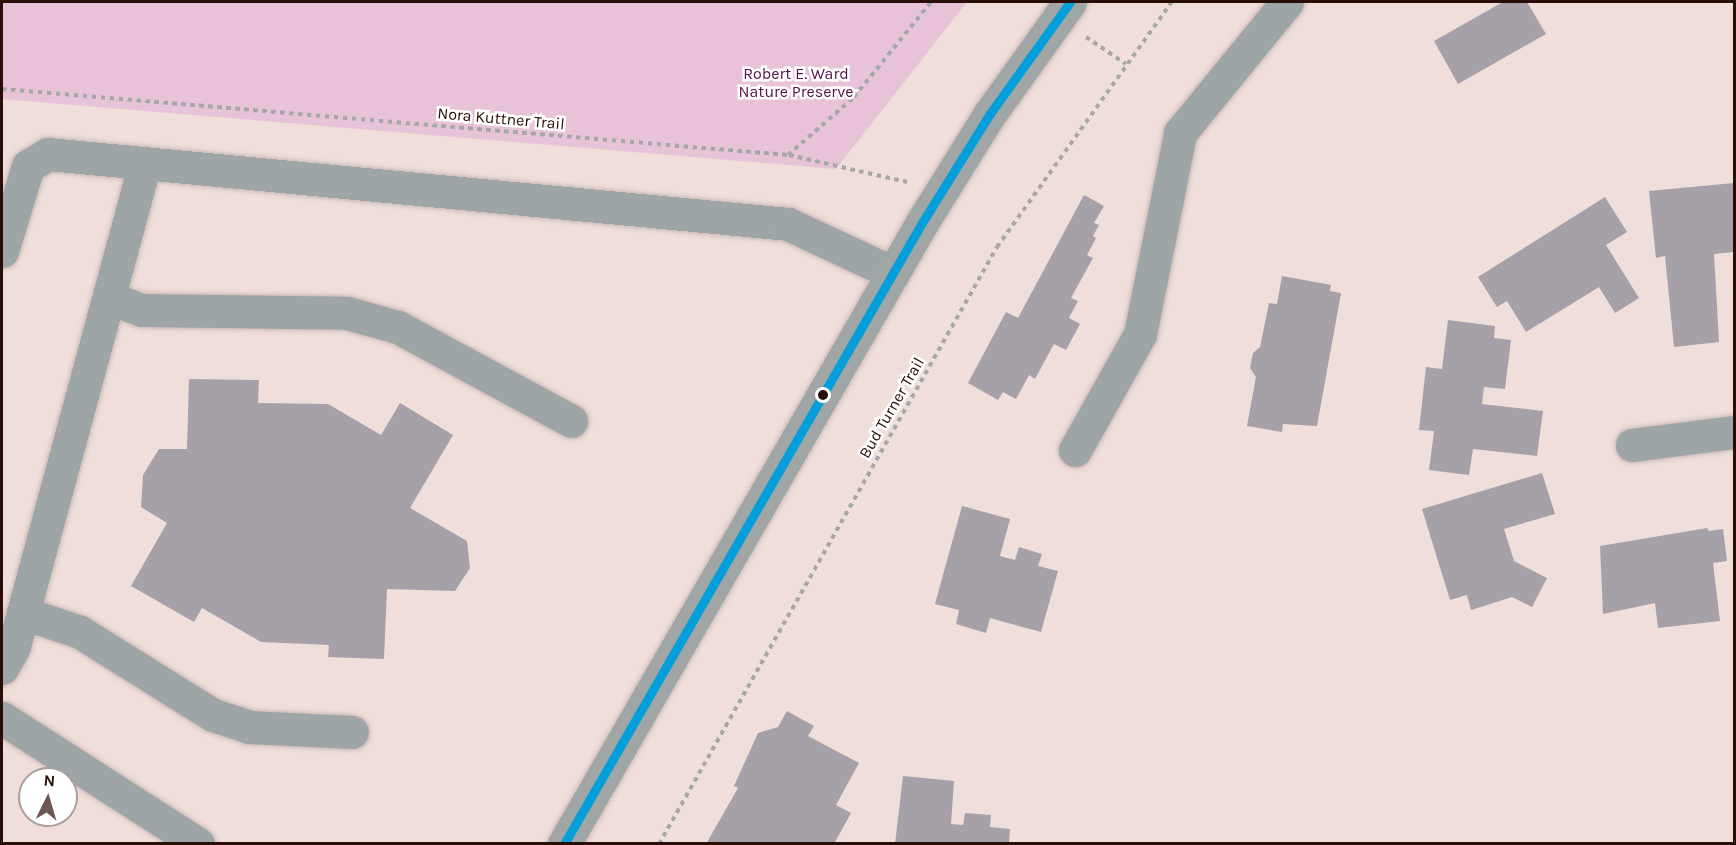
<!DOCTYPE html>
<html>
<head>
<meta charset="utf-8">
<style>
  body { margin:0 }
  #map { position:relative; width:1736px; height:845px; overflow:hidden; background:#efded9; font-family:Karla,sans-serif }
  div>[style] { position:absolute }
  .green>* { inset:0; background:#e8c3d7 }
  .building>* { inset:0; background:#a6a0a9 }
  .path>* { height:4px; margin-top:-2px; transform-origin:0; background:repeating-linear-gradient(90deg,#a6a7a7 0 4.5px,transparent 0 9px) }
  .roads { filter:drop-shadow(0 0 2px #cab9b5) drop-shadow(0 0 2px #cab9b5) }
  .minor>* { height:33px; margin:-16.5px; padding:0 16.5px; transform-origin:16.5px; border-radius:16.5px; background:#9da5a7 }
  .major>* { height:33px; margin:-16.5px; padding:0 16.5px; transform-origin:16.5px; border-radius:16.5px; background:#a0a5a6 }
  .bus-1>* { height:9px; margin:-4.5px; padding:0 4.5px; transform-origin:4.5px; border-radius:4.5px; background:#049fda }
  .dots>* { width:16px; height:16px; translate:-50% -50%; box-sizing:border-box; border:3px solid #fff; border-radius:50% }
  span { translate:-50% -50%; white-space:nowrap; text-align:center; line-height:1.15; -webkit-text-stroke:5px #fff; paint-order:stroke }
  .park-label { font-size:16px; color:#55114b }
  .street-label { font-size:16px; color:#280e07 }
  .frame { position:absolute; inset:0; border:3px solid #280e07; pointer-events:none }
  .north { position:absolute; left:18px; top:767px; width:60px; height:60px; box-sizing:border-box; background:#fff; border:2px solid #a99f9c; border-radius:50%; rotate:5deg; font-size:16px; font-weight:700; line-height:24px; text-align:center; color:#280e07 }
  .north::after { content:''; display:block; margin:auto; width:21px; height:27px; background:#6e5750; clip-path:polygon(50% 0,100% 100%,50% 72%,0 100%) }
</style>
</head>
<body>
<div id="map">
  <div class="green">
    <div style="clip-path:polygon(2px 2px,967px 2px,836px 169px,2px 99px)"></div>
  </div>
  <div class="building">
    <div style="clip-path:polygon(1503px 2px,1527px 2px,1546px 34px,1458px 84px,1434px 41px)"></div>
    <div style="clip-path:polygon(1734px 183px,1734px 252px,1714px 254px,1719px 342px,1674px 347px,1665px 256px,1656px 258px,1649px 191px)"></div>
    <div style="clip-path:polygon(1084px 195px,1104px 206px,1094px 223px,1099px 225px,1093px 236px,1096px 238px,1087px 255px,1093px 258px,1071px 298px,1078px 301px,1069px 318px,1080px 324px,1066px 350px,1054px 344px,1035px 379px,1029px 375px,1016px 399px,1003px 392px,998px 400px,968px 383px,1006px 312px,1018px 318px)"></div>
    <div style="clip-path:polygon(1605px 197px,1627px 232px,1606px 245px,1639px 298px,1615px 313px,1599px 287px,1526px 332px,1507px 301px,1497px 307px,1478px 277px)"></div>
    <div style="clip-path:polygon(1282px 276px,1331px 285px,1330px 291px,1341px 293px,1317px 426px,1283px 424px,1282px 432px,1247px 426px,1256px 377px,1250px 368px,1253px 353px,1260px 347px,1269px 303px,1277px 304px)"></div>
    <div style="clip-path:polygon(1448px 320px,1495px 326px,1494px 338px,1511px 340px,1505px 389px,1484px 387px,1482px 404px,1543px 411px,1537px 456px,1473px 449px,1469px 475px,1429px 470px,1434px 431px,1419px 430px,1426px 367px,1442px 369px)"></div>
    <div style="clip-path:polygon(189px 379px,259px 380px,258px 403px,328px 404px,381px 435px,400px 403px,453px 435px,410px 508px,467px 541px,470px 568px,455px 591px,387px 589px,384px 659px,328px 657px,329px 645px,261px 642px,202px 608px,194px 622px,131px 586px,167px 523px,141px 507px,143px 475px,159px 449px,187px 449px)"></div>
    <div style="clip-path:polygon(1542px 473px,1555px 514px,1504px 529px,1514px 561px,1547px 578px,1532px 607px,1512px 597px,1471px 610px,1467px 595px,1450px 600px,1422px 509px)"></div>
    <div style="clip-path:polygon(962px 506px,1010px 519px,1000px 556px,1015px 560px,1019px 547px,1042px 554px,1038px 566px,1058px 571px,1041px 632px,990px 618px,986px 633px,956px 624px,959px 610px,935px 604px)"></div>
    <div style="clip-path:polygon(1707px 528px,1709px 531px,1723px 529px,1727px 561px,1713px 563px,1720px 621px,1658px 628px,1655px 603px,1603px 614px,1600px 546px)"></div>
    <div style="clip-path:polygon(787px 711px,814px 726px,808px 736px,859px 763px,836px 805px,851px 813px,834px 844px,706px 844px,738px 788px,734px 786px,758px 733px,778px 727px)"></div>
    <div style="clip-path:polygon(903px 776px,954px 781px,951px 824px,963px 825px,965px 813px,991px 815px,990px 827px,1010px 829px,1009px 844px,895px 844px)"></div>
  </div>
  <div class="path">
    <div style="left:1086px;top:37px;width:48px;rotate:34deg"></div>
    <div style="left:2px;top:89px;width:789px;rotate:4.8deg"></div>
    <div style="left:788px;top:155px;width:88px;rotate:-41.3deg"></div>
    <div style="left:854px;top:97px;width:122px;rotate:-51deg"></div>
    <div style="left:789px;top:155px;width:121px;rotate:12.9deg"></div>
    <div style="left:659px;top:844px;width:686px;rotate:-60.48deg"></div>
    <div style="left:997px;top:247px;width:301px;rotate:-54.5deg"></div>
  </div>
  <div class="roads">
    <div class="minor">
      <div style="left:2px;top:251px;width:89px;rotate:-73deg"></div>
      <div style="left:28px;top:166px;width:23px;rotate:-31deg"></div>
      <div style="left:48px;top:154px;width:743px;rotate:5.4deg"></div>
      <div style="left:788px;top:224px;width:116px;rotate:25deg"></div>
      <div style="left:109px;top:298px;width:35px;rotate:20deg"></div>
      <div style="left:142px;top:310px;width:205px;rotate:0.8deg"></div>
      <div style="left:347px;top:313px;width:53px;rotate:15.4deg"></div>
      <div style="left:398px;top:327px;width:197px;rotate:28.5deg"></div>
      <div style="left:1632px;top:445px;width:103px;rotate:-7.3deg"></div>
      <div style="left:1075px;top:450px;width:133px;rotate:-60.7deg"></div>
      <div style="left:1140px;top:334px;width:205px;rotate:-78.7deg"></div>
      <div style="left:1180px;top:133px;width:169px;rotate:-50.8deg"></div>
      <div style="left:23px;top:613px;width:60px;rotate:18.4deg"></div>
      <div style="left:80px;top:632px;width:157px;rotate:32deg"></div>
      <div style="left:213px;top:715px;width:38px;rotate:18deg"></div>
      <div style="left:249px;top:727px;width:103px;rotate:2.8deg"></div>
      <div style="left:2px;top:668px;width:25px;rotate:-61deg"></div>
      <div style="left:14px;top:646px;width:500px;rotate:-74.83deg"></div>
      <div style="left:2px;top:718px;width:233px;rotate:32.7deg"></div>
    </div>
    <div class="major">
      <div style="left:564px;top:844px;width:719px;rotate:-60.05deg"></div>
      <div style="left:923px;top:221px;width:125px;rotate:-58.1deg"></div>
      <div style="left:989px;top:115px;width:139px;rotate:-54.4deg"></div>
    </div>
  </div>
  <div class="bus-1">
    <div style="left:564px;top:844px;width:719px;rotate:-60.05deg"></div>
    <div style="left:923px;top:221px;width:125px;rotate:-58.1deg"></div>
    <div style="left:989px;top:115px;width:139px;rotate:-54.4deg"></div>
  </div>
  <div class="dots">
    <div style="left:823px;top:395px;background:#280e07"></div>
  </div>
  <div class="park-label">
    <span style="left:796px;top:83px">Robert E. Ward<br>Nature Preserve</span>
  </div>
  <div class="street-label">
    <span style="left:501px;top:119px;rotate:5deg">Nora Kuttner Trail</span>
    <span style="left:892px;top:408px;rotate:-60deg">Bud Turner Trail</span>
  </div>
  <div class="frame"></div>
  <div class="north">N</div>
</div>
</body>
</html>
